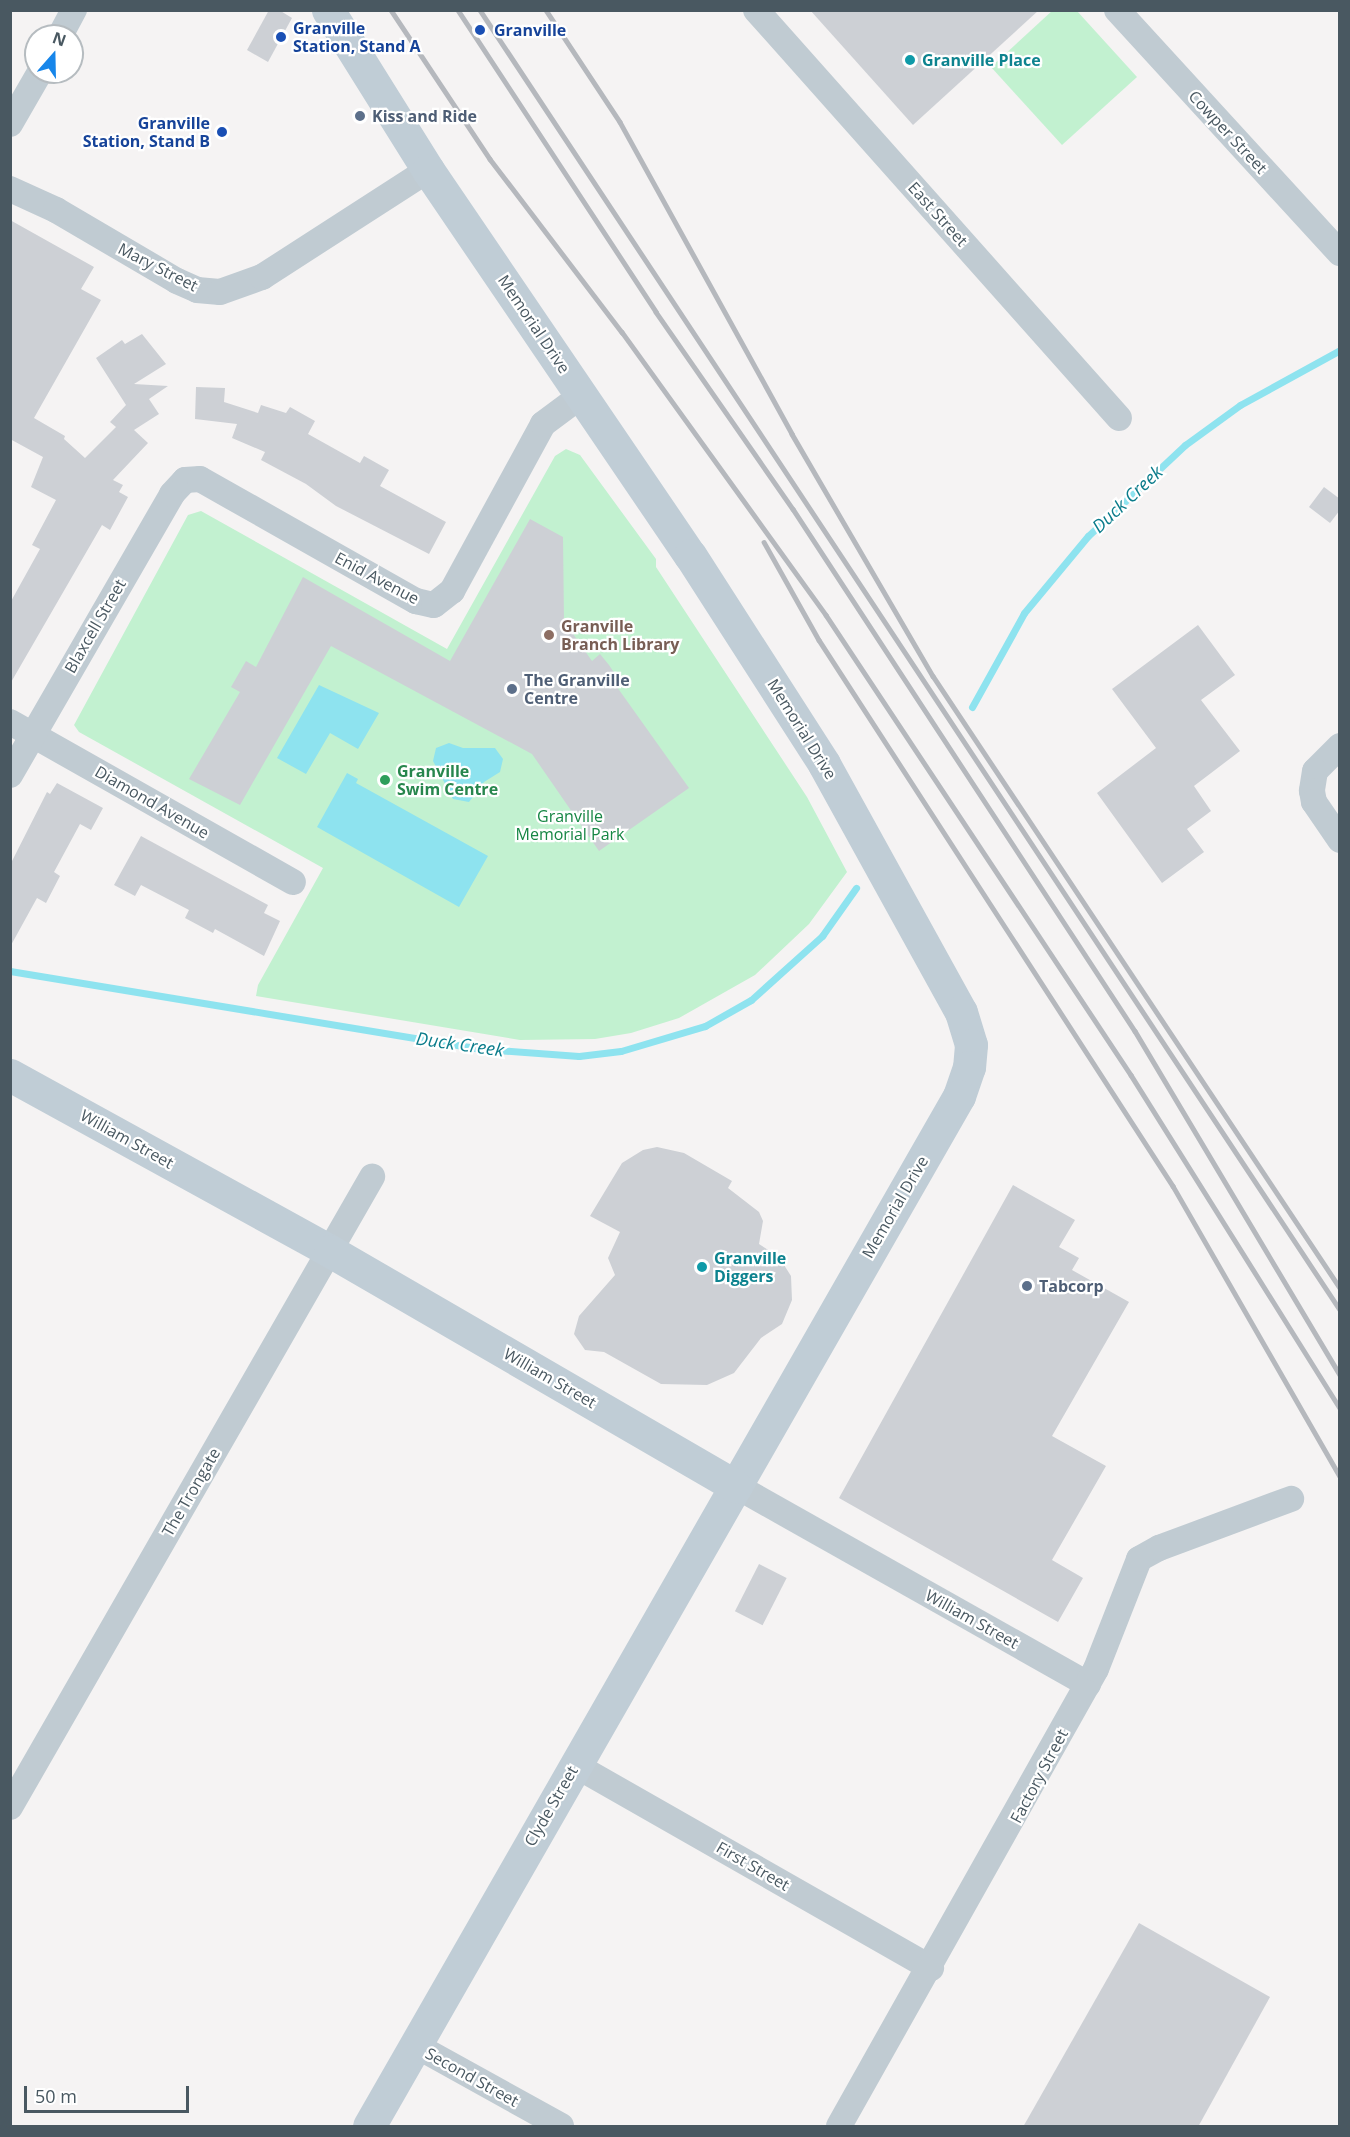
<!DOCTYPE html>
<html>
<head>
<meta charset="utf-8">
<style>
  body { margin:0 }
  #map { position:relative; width:1350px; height:2137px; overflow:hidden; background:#f5f3f3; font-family:"Open Sans",sans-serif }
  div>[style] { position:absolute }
  .green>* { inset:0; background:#c2f1d0 }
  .water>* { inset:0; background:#8ee3ef }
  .stream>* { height:7px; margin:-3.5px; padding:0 3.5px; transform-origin:3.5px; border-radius:3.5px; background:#8ee3ef }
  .building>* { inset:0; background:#cdd0d5; transform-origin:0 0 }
  .street>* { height:26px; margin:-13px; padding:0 13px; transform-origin:13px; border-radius:13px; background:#c0cbd2 }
  .secondary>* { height:33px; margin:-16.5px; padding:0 16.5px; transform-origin:16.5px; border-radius:16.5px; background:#c0cdd6 }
  .rail>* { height:4.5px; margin:-2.25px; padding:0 2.25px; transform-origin:2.25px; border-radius:2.25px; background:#b5b8bd }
  .dots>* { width:16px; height:16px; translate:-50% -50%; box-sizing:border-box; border:3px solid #fff; border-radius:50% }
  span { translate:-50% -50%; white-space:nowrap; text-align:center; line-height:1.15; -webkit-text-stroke:4.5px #fff; paint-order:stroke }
  .transit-label { font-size:16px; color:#164399; font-weight:700 }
  .left { translate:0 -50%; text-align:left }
  .right { translate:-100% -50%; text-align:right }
  .culture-label { font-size:16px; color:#0d838f; font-weight:700 }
  .service-label { font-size:16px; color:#4e5e75; font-weight:700 }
  .street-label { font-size:16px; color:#495861 }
  .education-label { font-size:16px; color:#785e54; font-weight:700 }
  .leisure-label { font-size:16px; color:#27864d; font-weight:700 }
  .park-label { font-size:16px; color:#168644 }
  .water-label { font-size:18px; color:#0b7c8b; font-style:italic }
  .frame { position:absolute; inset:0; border:12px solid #495861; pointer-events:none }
  .north { position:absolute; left:24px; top:24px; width:60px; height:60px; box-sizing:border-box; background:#fff; border:2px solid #b6bcc0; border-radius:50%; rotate:20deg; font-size:16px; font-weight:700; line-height:24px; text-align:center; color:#495861 }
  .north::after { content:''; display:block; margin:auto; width:21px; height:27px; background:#1786ea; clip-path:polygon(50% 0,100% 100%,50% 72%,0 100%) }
  .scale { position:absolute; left:24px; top:2086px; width:165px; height:27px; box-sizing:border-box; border:3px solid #495861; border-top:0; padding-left:8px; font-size:18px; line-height:21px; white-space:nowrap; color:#495861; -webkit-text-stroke:4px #fff; paint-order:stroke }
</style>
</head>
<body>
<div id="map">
  <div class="green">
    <div style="clip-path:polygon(1053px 10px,1077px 11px,1137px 77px,1062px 145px,991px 67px)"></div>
    <div style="clip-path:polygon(566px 449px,580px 455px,656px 559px,656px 567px,807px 797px,847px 872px,809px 924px,755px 975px,679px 1018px,631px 1033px,595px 1039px,520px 1040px,256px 996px,258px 985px,323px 868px,79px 732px,74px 725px,188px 515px,201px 511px,447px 649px,555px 456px)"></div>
  </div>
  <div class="water">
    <div style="clip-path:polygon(319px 685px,379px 713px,358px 749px,330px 733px,306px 774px,277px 758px)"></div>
    <div style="clip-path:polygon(449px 743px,463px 748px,495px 748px,503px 759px,500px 772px,484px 782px,469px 802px,453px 799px,433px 761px,436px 748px)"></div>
    <div style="clip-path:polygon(347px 773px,358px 779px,356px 783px,488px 856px,459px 907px,317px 827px)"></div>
  </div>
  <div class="stream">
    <div style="left:972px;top:707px;width:107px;rotate:-61deg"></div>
    <div style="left:1024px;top:613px;width:100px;rotate:-50.3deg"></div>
    <div style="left:1088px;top:536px;width:133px;rotate:-43.2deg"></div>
    <div style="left:1185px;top:445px;width:68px;rotate:-36deg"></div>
    <div style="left:1240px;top:405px;width:114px;rotate:-28.8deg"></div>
    <div style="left:10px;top:971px;width:479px;rotate:9.4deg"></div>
    <div style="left:483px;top:1049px;width:96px;rotate:4.2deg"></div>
    <div style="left:579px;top:1056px;width:42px;rotate:-6.8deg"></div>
    <div style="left:621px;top:1051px;width:88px;rotate:-16.6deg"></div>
    <div style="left:705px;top:1026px;width:53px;rotate:-29.5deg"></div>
    <div style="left:751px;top:1000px;width:96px;rotate:-42deg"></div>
    <div style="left:822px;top:936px;width:59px;rotate:-54.7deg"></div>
  </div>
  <div class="building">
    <div style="clip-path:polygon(269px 10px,279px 10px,292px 18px,268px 62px,247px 50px)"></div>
    <div style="clip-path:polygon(810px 10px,1039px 10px,913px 125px)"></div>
    <div style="clip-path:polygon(10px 220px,94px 267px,81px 289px,101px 300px,34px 418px,65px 436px,64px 439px,85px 458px,116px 427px,110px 422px,126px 405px,96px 358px,122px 340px,125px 344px,142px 334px,166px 364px,134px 384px,168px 386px,149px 399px,159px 414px,134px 430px,148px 443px,113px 480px,123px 485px,119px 492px,128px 497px,110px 530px,102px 525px,10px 684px,10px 603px,40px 549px,32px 545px,56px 500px,31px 487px,43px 457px,10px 439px)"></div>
    <div style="clip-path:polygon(196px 387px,225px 388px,224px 402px,258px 413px,261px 405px,286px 413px,290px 407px,315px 421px,308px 434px,360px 463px,364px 456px,389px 470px,380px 486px,446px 522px,429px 554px,336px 506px,306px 484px,261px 460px,265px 452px,232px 438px,237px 424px,195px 419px)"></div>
    <div style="clip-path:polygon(1324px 487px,1340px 499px,1340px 510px,1330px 523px,1309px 507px)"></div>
    <div style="clip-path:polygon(530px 519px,563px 537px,564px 621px,592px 661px,600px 654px,609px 665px,617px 677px,612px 680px,689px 788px,599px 851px,532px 754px,331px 646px,240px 805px,189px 779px,240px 692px,231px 687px,246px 661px,256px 667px,303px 577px,450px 661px)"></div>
    <div style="clip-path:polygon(1198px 625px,1235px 675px,1201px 700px,1240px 751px,1194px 786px,1211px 811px,1187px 829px,1204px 852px,1162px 883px,1097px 793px,1156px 748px,1112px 689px)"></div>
    <div style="clip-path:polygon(57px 783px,103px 808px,91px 830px,80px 824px,54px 872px,60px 876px,46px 903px,37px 898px,10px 947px,10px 865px,47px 792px,50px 794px)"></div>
    <div style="clip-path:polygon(141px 836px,268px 905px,264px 913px,280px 921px,264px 956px,215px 929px,213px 933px,185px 918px,189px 910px,141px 885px,135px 896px,114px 885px)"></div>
    <div style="clip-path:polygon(657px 1147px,684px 1153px,732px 1181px,728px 1188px,759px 1212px,763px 1221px,759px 1244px,779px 1257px,791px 1276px,792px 1300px,782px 1324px,761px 1338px,734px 1373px,707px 1385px,661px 1384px,604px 1352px,585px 1350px,574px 1334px,579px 1316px,615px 1275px,608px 1258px,620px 1232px,590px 1216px,622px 1163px,643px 1150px)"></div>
    <div style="clip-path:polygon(1013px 1185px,1075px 1220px,1059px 1247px,1079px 1258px,1072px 1270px,1129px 1302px,1052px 1436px,1106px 1466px,1052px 1560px,1083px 1578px,1058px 1622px,839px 1498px)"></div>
    <div style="left:759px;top:1564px;width:31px;height:53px;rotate:27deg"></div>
    <div style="clip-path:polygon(1139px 1923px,1270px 1997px,1198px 2127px,1023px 2127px)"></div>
  </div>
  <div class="street">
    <div style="left:756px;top:10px;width:546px;rotate:48.34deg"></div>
    <div style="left:1117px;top:10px;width:330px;rotate:47.5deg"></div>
    <div style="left:60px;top:36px;width:30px;rotate:-62deg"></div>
    <div style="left:10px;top:124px;width:60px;rotate:-60deg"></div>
    <div style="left:10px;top:189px;width:51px;rotate:24.5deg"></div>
    <div style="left:56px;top:210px;width:140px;rotate:30.4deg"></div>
    <div style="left:177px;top:281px;width:22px;rotate:24deg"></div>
    <div style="left:197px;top:290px;width:23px;rotate:5deg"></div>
    <div style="left:220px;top:292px;width:45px;rotate:-19.7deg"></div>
    <div style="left:262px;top:277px;width:197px;rotate:-32.8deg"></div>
    <div style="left:10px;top:722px;width:325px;rotate:29.5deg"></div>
    <div style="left:1340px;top:746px;width:35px;rotate:135deg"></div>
    <div style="left:1315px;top:771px;width:20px;rotate:99deg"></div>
    <div style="left:1312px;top:791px;width:11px;rotate:80deg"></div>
    <div style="left:1314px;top:802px;width:46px;rotate:55.6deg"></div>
    <div style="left:10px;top:775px;width:324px;rotate:-60deg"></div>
    <div style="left:172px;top:494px;width:19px;rotate:-47deg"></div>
    <div style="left:185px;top:480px;width:15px;rotate:-4deg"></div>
    <div style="left:200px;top:479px;width:248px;rotate:29.5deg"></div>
    <div style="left:416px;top:601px;width:18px;rotate:13deg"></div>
    <div style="left:434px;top:605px;width:23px;rotate:-38deg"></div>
    <div style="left:452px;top:591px;width:190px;rotate:-61.4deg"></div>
    <div style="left:543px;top:424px;width:49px;rotate:-36.6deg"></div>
    <div style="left:736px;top:1486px;width:404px;rotate:29.4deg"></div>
    <div style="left:575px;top:1765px;width:410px;rotate:29.7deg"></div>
    <div style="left:10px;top:1807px;width:727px;rotate:-60.12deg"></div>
    <div style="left:415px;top:2045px;width:167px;rotate:29deg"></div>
    <div style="left:839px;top:2126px;width:524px;rotate:-60.65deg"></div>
    <div style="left:1096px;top:1669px;width:118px;rotate:-68.6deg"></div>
    <div style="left:1139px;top:1559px;width:23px;rotate:-29deg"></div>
    <div style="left:1159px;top:1548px;width:141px;rotate:-20.4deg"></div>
  </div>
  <div class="secondary">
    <div style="left:328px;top:10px;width:189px;rotate:58deg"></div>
    <div style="left:428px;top:170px;width:466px;rotate:55.8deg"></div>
    <div style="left:690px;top:555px;width:248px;rotate:57.3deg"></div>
    <div style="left:824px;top:764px;width:283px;rotate:61.1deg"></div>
    <div style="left:961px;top:1012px;width:34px;rotate:73deg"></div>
    <div style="left:971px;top:1045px;width:22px;rotate:95deg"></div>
    <div style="left:969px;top:1067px;width:31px;rotate:109deg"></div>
    <div style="left:959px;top:1096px;width:1187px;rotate:119.8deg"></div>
    <div style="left:10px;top:1075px;width:365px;rotate:28.8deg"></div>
    <div style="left:330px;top:1251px;width:469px;rotate:30.1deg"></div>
  </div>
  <div class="rail">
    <div style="left:391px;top:10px;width:179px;rotate:56.4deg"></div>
    <div style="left:490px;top:159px;width:218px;rotate:52.7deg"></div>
    <div style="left:622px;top:332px;width:349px;rotate:54.2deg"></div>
    <div style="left:826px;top:615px;width:552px;rotate:56.45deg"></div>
    <div style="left:1131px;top:1075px;width:393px;rotate:57.9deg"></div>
    <div style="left:458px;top:10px;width:361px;rotate:56.7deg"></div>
    <div style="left:656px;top:312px;width:240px;rotate:55.2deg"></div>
    <div style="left:793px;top:509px;width:624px;rotate:56.77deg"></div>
    <div style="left:1135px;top:1031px;width:400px;rotate:59.2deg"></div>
    <div style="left:480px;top:10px;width:1559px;rotate:56.51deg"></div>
    <div style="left:546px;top:10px;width:134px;rotate:56.5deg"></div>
    <div style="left:620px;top:122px;width:356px;rotate:61.1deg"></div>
    <div style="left:792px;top:434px;width:280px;rotate:59.8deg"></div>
    <div style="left:933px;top:676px;width:735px;rotate:56.37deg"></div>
    <div style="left:764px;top:542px;width:112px;rotate:60.7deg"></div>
    <div style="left:819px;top:640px;width:651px;rotate:57.04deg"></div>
    <div style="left:1173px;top:1186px;width:335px;rotate:60.1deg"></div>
  </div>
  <div class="dots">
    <div style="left:480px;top:30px;background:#1a4fb4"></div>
    <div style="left:281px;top:37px;background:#1a4fb4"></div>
    <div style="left:910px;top:60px;background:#0f9aa8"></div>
    <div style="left:360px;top:116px;background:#5c6f8a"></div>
    <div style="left:222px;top:132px;background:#1a4fb4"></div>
    <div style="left:549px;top:635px;background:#8d6e63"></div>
    <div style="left:512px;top:689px;background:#5c6f8a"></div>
    <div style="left:385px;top:780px;background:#2e9e5b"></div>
    <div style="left:702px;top:1267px;background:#0f9aa8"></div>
    <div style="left:1027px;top:1286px;background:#5c6f8a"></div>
  </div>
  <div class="transit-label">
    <span class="left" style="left:293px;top:37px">Granville<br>Station, Stand A</span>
    <span class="left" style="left:494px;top:30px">Granville</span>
    <span class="right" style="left:210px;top:132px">Granville<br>Station, Stand B</span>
  </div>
  <div class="culture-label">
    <span class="left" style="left:922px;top:60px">Granville Place</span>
    <span class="left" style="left:714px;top:1267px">Granville<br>Diggers</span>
  </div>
  <div class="service-label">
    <span class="left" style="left:372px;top:116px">Kiss and Ride</span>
    <span class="left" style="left:524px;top:689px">The Granville<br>Centre</span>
    <span class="left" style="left:1039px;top:1286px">Tabcorp</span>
  </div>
  <div class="street-label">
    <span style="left:1228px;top:132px;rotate:47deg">Cowper Street</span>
    <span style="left:938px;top:214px;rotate:48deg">East Street</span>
    <span style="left:158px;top:267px;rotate:27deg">Mary Street</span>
    <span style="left:534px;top:324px;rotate:56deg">Memorial Drive</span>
    <span style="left:377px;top:578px;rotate:28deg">Enid Avenue</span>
    <span style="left:95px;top:626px;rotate:-60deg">Blaxcell Street</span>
    <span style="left:802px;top:729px;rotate:58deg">Memorial Drive</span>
    <span style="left:152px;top:802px;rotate:30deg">Diamond Avenue</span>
    <span style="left:127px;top:1139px;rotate:29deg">William Street</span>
    <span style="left:895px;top:1207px;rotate:-60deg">Memorial Drive</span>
    <span style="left:550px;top:1378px;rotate:30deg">William Street</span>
    <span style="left:191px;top:1492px;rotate:-60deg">The Trongate</span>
    <span style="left:972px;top:1619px;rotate:29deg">William Street</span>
    <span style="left:1039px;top:1776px;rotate:-62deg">Factory Street</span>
    <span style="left:551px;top:1806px;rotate:-60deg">Clyde Street</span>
    <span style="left:753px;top:1866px;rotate:30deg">First Street</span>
    <span style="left:472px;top:2077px;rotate:29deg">Second Street</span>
  </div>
  <div class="education-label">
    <span class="left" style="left:561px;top:635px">Granville<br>Branch Library</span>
  </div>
  <div class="leisure-label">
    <span class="left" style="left:397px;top:780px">Granville<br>Swim Centre</span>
  </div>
  <div class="park-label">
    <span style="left:570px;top:825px">Granville<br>Memorial Park</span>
  </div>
  <div class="water-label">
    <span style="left:1127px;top:499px;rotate:-43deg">Duck Creek</span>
    <span style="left:460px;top:1044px;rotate:8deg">Duck Creek</span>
  </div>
  <div class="frame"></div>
  <div class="north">N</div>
  <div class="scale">50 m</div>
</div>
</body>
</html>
